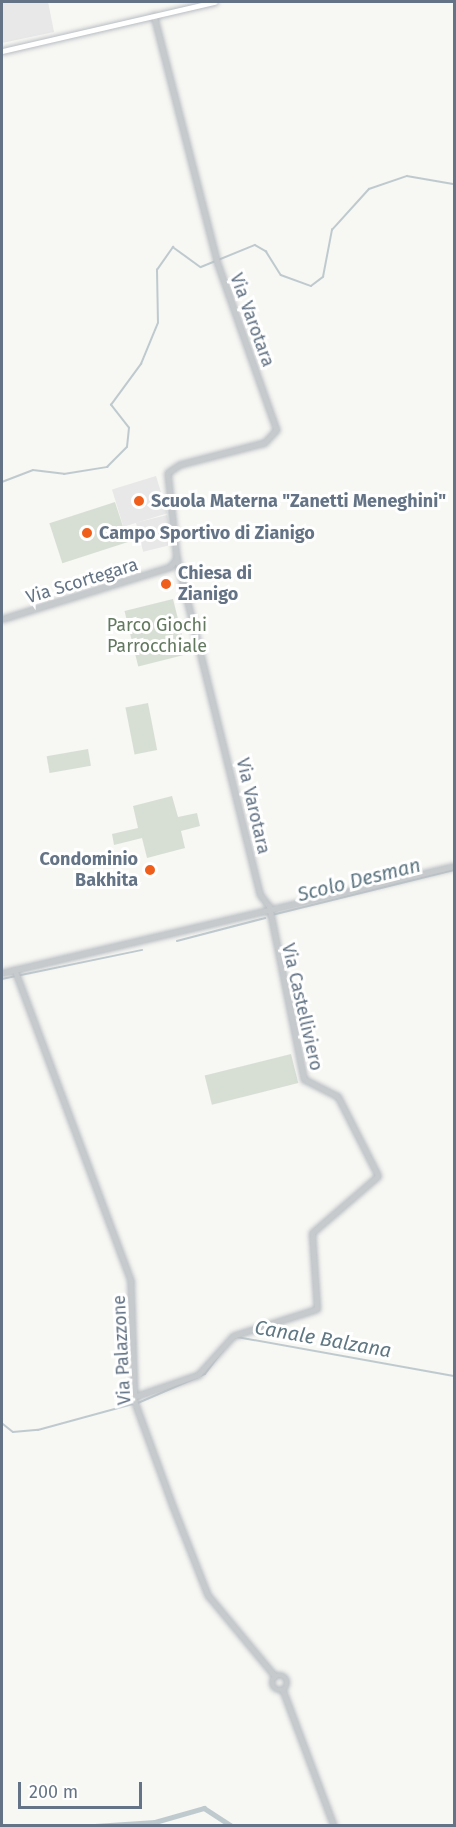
<!DOCTYPE html>
<html>
<head>
<meta charset="utf-8">
<style>
  body { margin:0 }
  #map { position:relative; width:456px; height:1827px; overflow:hidden; background:#f7f7f3; font-family:"Fira Sans",sans-serif }
  div>[style] { position:absolute }
  .built>* { inset:0; background:#e7e8e7; transform-origin:0 0 }
  .green>* { inset:0; background:#d7dfd4; transform-origin:0 0 }
  .stream>* { height:1.5px; margin:-0.75px; padding:0 0.75px; transform-origin:0.75px; border-radius:0.75px; background:#bfcacf }
  .canal>* { height:4.5px; margin:-2.25px; padding:0 2.25px; transform-origin:2.25px; border-radius:2.25px; background:#bfcacf }
  .roads { filter:drop-shadow(0 0 2px #b8bdc2) drop-shadow(0 0 2px #b8bdc2) }
  .tertiary>* { height:4.5px; margin:-2.25px; padding:0 2.25px; transform-origin:2.25px; border-radius:2.25px; background:#c6cacd }
  .tertiary>.ring { margin:-2.25px; padding:0; box-sizing:content-box; background:none; border:4.5px solid #c6cacd; border-radius:50% }
  .secondary>* { height:5px; margin:-2.5px; padding:0 2.5px; transform-origin:2.5px; border-radius:2.5px; background:#fff }
  .dots>* { width:16px; height:16px; translate:-50% -50%; box-sizing:border-box; border:3px solid #fff; border-radius:50% }
  span { translate:-50% -50%; white-space:nowrap; text-align:center; line-height:1.15; -webkit-text-stroke:6px #fff; paint-order:stroke }
  .street-label { font-size:18px; color:#647486 }
  .poi-label { font-size:18px; color:#647486; font-weight:700 }
  .left { translate:0 -50%; text-align:left }
  .right { translate:-100% -50%; text-align:right }
  .park-label { font-size:18px; color:#62785f }
  .water-label { font-size:20px; color:#5f7783; font-style:italic }
  .frame { position:absolute; inset:0; border:3px solid #647486; pointer-events:none }
  .scale { position:absolute; left:18px; top:1782px; width:124px; height:27px; box-sizing:border-box; border:3px solid #647486; border-top:0; padding-left:8px; font-size:18px; line-height:21px; white-space:nowrap; color:#647486; -webkit-text-stroke:4px #fff; paint-order:stroke }
</style>
</head>
<body>
<div id="map">
  <div class="built">
    <div style="clip-path:polygon(2px 2px,48px 2px,54px 32px,2px 43px)"></div>
    <div style="left:156px;top:476px;width:39px;height:46px;rotate:73deg"></div>
    <div style="left:167px;top:515px;width:30px;height:32px;rotate:76deg"></div>
  </div>
  <div class="green">
    <div style="left:115px;top:502px;width:42px;height:69px;rotate:72deg"></div>
    <div style="left:173px;top:599px;width:57px;height:50px;rotate:76deg"></div>
    <div style="left:148px;top:703px;width:48px;height:23px;rotate:79deg"></div>
    <div style="left:88px;top:749px;width:17px;height:42px;rotate:80deg"></div>
    <div style="clip-path:polygon(172px 796px,178px 817px,197px 813px,200px 826px,181px 831px,185px 848px,147px 858px,142px 838px,114px 845px,112px 834px,138px 828px,133px 806px)"></div>
    <div style="left:291px;top:1054px;width:30px;height:89px;rotate:76deg"></div>
  </div>
  <div class="stream">
    <div style="left:2px;top:482px;width:33px;rotate:-21deg"></div>
    <div style="left:33px;top:470px;width:31px;rotate:7deg"></div>
    <div style="left:64px;top:474px;width:44px;rotate:-9.2deg"></div>
    <div style="left:107px;top:467px;width:28px;rotate:-45deg"></div>
    <div style="left:127px;top:447px;width:19px;rotate:-84deg"></div>
    <div style="left:129px;top:428px;width:29px;rotate:-128deg"></div>
    <div style="left:111px;top:405px;width:51px;rotate:-53.8deg"></div>
    <div style="left:141px;top:364px;width:44px;rotate:-67.5deg"></div>
    <div style="left:158px;top:323px;width:53px;rotate:-91.1deg"></div>
    <div style="left:157px;top:270px;width:28px;rotate:-55deg"></div>
    <div style="left:173px;top:247px;width:34px;rotate:36deg"></div>
    <div style="left:201px;top:267px;width:58px;rotate:-22.2deg"></div>
    <div style="left:255px;top:245px;width:13px;rotate:29deg"></div>
    <div style="left:266px;top:251px;width:28px;rotate:58deg"></div>
    <div style="left:281px;top:275px;width:32px;rotate:20deg"></div>
    <div style="left:311px;top:286px;width:15px;rotate:-37deg"></div>
    <div style="left:323px;top:277px;width:48px;rotate:-79.2deg"></div>
    <div style="left:332px;top:230px;width:55px;rotate:-47.9deg"></div>
    <div style="left:369px;top:189px;width:40px;rotate:-18.9deg"></div>
    <div style="left:407px;top:176px;width:48px;rotate:9.7deg"></div>
    <div style="left:272px;top:915px;width:187px;rotate:-13.9deg"></div>
    <div style="left:177px;top:941px;width:91px;rotate:-14.6deg"></div>
    <div style="left:2px;top:979px;width:143px;rotate:-11.7deg"></div>
    <div style="left:237px;top:1337px;width:220px;rotate:10.2deg"></div>
    <div style="left:138px;top:1403px;width:73px;rotate:-23.4deg"></div>
    <div style="left:205px;top:1374px;width:30px;rotate:-53deg"></div>
    <div style="left:2px;top:1423px;width:14px;rotate:39deg"></div>
    <div style="left:13px;top:1432px;width:25px;rotate:-5deg"></div>
    <div style="left:38px;top:1430px;width:98px;rotate:-15.3deg"></div>
  </div>
  <div class="canal">
    <div style="left:95px;top:1826px;width:60px;rotate:-3.8deg"></div>
    <div style="left:155px;top:1822px;width:51px;rotate:-15.9deg"></div>
    <div style="left:204px;top:1808px;width:33px;rotate:33deg"></div>
  </div>
  <div class="roads">
    <div class="tertiary">
      <div style="left:154px;top:15px;width:254px;rotate:75.6deg"></div>
      <div style="left:217px;top:261px;width:179px;rotate:70.5deg"></div>
      <div style="left:277px;top:430px;width:18px;rotate:133deg"></div>
      <div style="left:265px;top:443px;width:88px;rotate:165.5deg"></div>
      <div style="left:180px;top:465px;width:14px;rotate:146deg"></div>
      <div style="left:168px;top:473px;width:85px;rotate:84deg"></div>
      <div style="left:170px;top:567px;width:11px;rotate:-52deg"></div>
      <div style="left:177px;top:558px;width:12px;rotate:76deg"></div>
      <div style="left:180px;top:570px;width:334px;rotate:76.1deg"></div>
      <div style="left:260px;top:894px;width:15px;rotate:53deg"></div>
      <div style="left:2px;top:619px;width:176px;rotate:-17.2deg"></div>
      <div style="left:15px;top:970px;width:332px;rotate:69.5deg"></div>
      <div style="left:131px;top:1281px;width:121px;rotate:88.1deg"></div>
      <div style="left:135px;top:1402px;width:111px;rotate:69.9deg"></div>
      <div style="left:173px;top:1506px;width:96px;rotate:68.5deg"></div>
      <div style="left:208px;top:1595px;width:105px;rotate:50.4deg"></div>
      <div style="left:2px;top:973px;width:464px;rotate:-13.3deg"></div>
      <div style="left:134px;top:1397px;width:68px;rotate:-19deg"></div>
      <div style="left:198px;top:1375px;width:52px;rotate:-48.1deg"></div>
      <div style="left:233px;top:1336px;width:88px;rotate:-17.8deg"></div>
      <div style="left:317px;top:1309px;width:76px;rotate:-93.8deg"></div>
      <div style="left:312px;top:1233px;width:87px;rotate:-40.8deg"></div>
      <div style="left:378px;top:1176px;width:89px;rotate:-116.9deg"></div>
      <div style="left:338px;top:1097px;width:38px;rotate:-153deg"></div>
      <div style="left:304px;top:1080px;width:177px;rotate:-101.4deg"></div>
      <div class="ring" style="left:272px;top:1675px;width:11.5px;height:11.5px"></div>
      <div style="left:283px;top:1690px;width:145px;rotate:69.4deg"></div>
    </div>
    <div class="secondary">
      <div style="left:2px;top:51px;width:218px;rotate:-13deg"></div>
    </div>
  </div>
  <div class="dots">
    <div style="left:139px;top:501px;background:#ef5e1b"></div>
    <div style="left:87px;top:533px;background:#ef5e1b"></div>
    <div style="left:166px;top:584px;background:#ef5e1b"></div>
    <div style="left:150px;top:870px;background:#ef5e1b"></div>
  </div>
  <div class="street-label">
    <span style="left:252px;top:320px;rotate:70deg">Via Varotara</span>
    <span style="left:82px;top:581px;rotate:-17deg">Via Scortegara</span>
    <span style="left:253px;top:806px;rotate:77deg">Via Varotara</span>
    <span style="left:302px;top:1007px;rotate:77deg">Via Castelliviero</span>
    <span style="left:122px;top:1350px;rotate:-93deg">Via Palazzone</span>
  </div>
  <div class="poi-label">
    <span class="left" style="left:151px;top:501px">Scuola Materna "Zanetti Meneghini"</span>
    <span class="left" style="left:99px;top:533px">Campo Sportivo di Zianigo</span>
    <span class="left" style="left:178px;top:584px">Chiesa di<br>Zianigo</span>
    <span class="right" style="left:138px;top:870px">Condominio<br>Bakhita</span>
  </div>
  <div class="park-label">
    <span style="left:157px;top:636px">Parco Giochi<br>Parrocchiale</span>
  </div>
  <div class="water-label">
    <span style="left:359px;top:880px;rotate:-14deg">Scolo Desman</span>
    <span style="left:323px;top:1339px;rotate:10deg">Canale Balzana</span>
  </div>
  <div class="frame"></div>
  <div class="scale">200 m</div>
</div>
</body>
</html>
